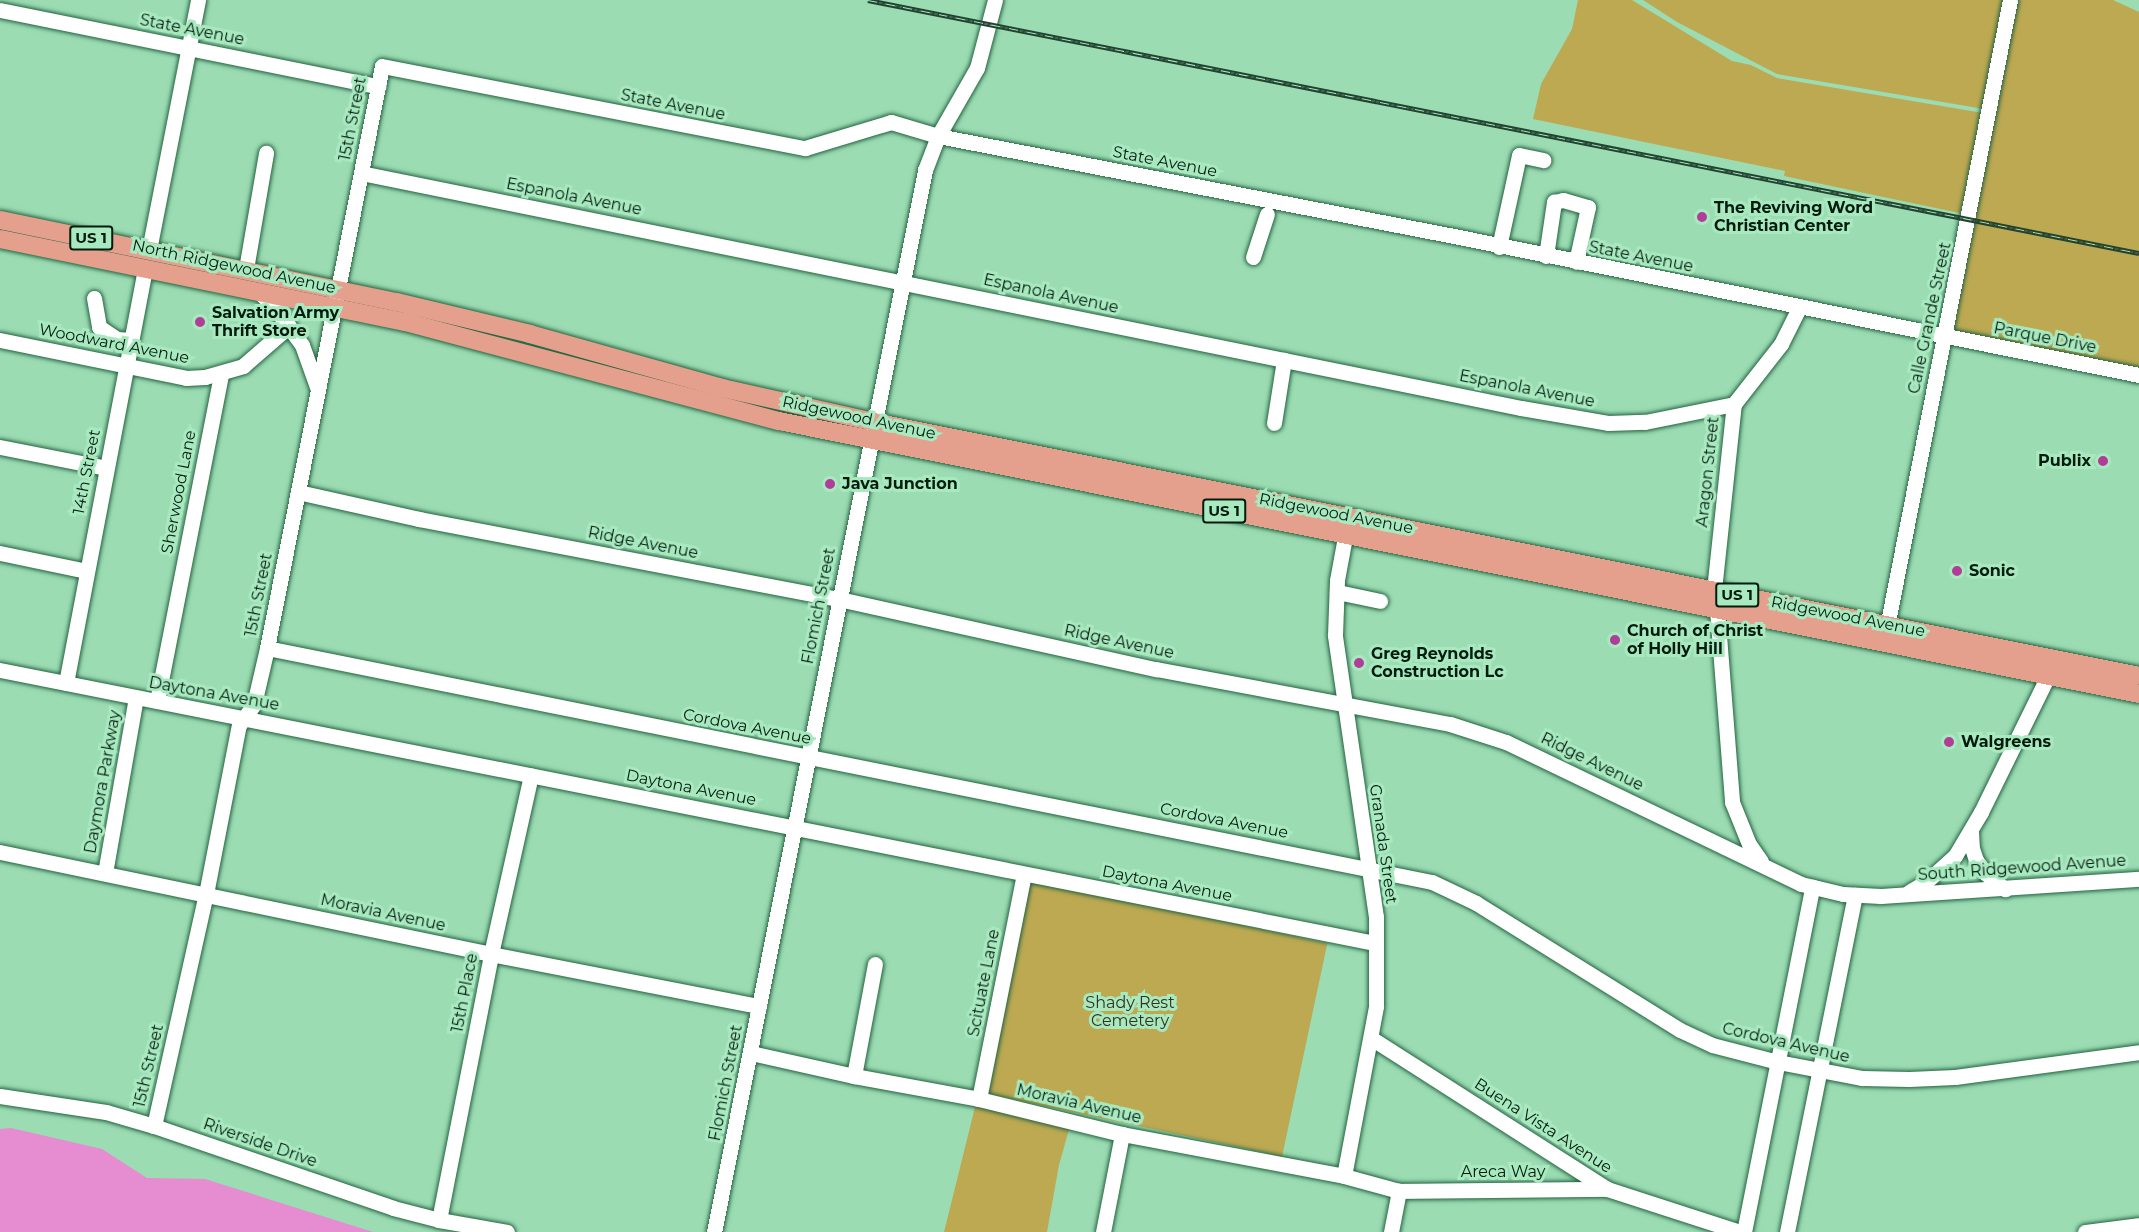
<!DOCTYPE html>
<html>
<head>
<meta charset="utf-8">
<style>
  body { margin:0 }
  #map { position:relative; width:2139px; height:1232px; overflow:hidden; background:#9bdcb3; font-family:Montserrat,sans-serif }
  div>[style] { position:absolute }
  .green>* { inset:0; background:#bda952; transform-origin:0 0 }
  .water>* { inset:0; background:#e68cd0 }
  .roads { filter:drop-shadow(0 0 2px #246441) drop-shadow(0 0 2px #246441) }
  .minor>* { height:15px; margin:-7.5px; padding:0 7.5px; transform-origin:7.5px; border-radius:7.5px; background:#fff }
  .major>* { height:18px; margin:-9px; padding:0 9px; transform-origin:9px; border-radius:9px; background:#e4a08d }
  .rail>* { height:5px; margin-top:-2.5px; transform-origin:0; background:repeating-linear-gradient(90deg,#a8e9c0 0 9px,#224330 0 18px); box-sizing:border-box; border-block:2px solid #224330 }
  .dots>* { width:16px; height:16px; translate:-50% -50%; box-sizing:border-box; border:3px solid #a8e9c0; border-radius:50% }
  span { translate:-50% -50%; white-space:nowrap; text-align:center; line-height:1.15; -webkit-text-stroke:6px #a8e9c0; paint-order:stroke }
  .shield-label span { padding:2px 4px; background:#a8e9c0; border:2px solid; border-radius:4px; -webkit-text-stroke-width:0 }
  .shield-label { font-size:15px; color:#031c0e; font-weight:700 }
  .street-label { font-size:16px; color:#031c0e }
  .poi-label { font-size:16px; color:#031c0e; font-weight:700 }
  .left { translate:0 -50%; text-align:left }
  .right { translate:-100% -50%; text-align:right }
  .park-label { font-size:16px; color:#35311c }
</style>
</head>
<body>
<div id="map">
  <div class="green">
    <div style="clip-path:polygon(1578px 0,1632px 0,1732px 61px,1751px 65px,1777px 78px,1983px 113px,1964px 214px,1784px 176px,1785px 171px,1533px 119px,1541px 84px,1572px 29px)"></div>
    <div style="clip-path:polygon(1643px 0,2011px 0,1990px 110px,1777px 74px,1677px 22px)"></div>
    <div style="clip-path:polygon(2016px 0,2113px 0,2139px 12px,2139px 370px,1953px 333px,1960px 284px,1973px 226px)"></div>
    <div style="left:1030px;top:880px;width:304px;height:218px;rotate:12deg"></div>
    <div style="clip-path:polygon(976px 1103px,1070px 1126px,1059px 1165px,1047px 1232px,944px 1232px)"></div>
  </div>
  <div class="water">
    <div style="clip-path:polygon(11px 1128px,102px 1149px,147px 1178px,205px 1179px,373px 1232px,0 1232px,0 1129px)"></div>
  </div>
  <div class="roads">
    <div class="minor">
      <div style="left:0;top:10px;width:386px;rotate:11.4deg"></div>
      <div style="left:361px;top:173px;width:1184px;rotate:11.45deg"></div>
      <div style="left:1521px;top:408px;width:88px;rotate:9.8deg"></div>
      <div style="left:1608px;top:423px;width:37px;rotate:-2deg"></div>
      <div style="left:1645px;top:422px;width:91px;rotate:-11.4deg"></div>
      <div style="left:1499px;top:247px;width:94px;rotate:-77.7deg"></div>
      <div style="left:1519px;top:155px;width:25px;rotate:12deg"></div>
      <div style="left:149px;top:250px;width:255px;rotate:-78.9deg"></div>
      <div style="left:1546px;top:256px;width:55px;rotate:-81.6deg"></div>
      <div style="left:1554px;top:202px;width:9px;rotate:-13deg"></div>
      <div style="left:1563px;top:200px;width:26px;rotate:16deg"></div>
      <div style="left:1588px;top:207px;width:56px;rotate:102.3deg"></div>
      <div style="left:1253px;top:257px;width:45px;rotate:-72deg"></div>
      <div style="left:246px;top:269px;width:118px;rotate:-80.2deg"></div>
      <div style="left:258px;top:291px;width:24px;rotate:45deg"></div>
      <div style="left:275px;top:308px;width:46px;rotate:53.9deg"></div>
      <div style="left:302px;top:345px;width:45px;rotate:70.3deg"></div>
      <div style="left:94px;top:298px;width:29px;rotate:80deg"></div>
      <div style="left:99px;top:327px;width:22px;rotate:34deg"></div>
      <div style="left:117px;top:339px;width:14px;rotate:4deg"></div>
      <div style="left:0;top:340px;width:190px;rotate:11.5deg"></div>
      <div style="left:186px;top:378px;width:19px;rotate:-3deg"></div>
      <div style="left:205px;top:377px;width:40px;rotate:-16deg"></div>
      <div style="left:243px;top:366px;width:61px;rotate:-41deg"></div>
      <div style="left:1274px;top:423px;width:64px;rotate:-81deg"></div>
      <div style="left:0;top:447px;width:108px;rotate:11.2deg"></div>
      <div style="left:298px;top:492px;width:124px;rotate:12.6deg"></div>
      <div style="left:419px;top:519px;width:428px;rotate:10.8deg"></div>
      <div style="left:839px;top:599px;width:325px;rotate:12.5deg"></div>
      <div style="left:1156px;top:669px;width:299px;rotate:10.6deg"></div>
      <div style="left:1450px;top:724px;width:59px;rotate:17.8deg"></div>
      <div style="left:1506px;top:742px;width:327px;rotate:25.7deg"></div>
      <div style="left:1801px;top:884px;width:43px;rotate:13.4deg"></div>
      <div style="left:1843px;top:894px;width:38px;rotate:3deg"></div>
      <div style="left:1881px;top:896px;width:259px;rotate:-3.8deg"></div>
      <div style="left:0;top:553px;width:89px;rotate:11.7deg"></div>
      <div style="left:1714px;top:590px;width:187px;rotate:-83.9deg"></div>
      <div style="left:1734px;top:404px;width:76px;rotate:-51.9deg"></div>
      <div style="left:1781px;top:344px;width:42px;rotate:-63.4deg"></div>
      <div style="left:1337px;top:592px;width:44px;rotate:11.8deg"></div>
      <div style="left:1717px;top:610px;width:193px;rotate:85.5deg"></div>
      <div style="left:1732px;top:802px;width:45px;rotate:68deg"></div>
      <div style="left:1749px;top:844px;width:21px;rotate:55deg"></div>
      <div style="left:1885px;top:637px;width:649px;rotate:-78.9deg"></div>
      <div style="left:267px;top:648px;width:1188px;rotate:11.36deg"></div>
      <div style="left:1432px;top:882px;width:49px;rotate:25.5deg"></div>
      <div style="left:1476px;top:903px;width:240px;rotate:31.9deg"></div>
      <div style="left:1680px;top:1030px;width:35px;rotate:25deg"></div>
      <div style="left:1712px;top:1045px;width:68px;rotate:14.4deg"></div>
      <div style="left:1778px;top:1062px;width:86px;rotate:10.8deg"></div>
      <div style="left:1862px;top:1078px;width:47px;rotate:1.2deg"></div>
      <div style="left:1909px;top:1079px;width:46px;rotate:-2.5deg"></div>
      <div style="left:1955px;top:1077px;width:186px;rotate:-7.7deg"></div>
      <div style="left:0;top:670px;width:1402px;rotate:11.23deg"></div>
      <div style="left:66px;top:683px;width:421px;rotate:-79.2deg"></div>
      <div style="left:157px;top:701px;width:333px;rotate:-78.9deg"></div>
      <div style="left:1971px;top:831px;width:17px;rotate:87deg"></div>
      <div style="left:1972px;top:848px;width:13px;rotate:72deg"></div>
      <div style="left:1976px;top:860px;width:16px;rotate:55deg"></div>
      <div style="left:1985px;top:873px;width:26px;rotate:39deg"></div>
      <div style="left:0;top:852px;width:501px;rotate:11.74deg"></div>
      <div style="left:491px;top:954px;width:273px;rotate:11deg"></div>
      <div style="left:105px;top:873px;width:178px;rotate:-80deg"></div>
      <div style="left:1909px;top:892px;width:21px;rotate:-31deg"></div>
      <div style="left:1927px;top:881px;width:38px;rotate:-42deg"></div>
      <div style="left:1955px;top:856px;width:51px;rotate:-59.4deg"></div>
      <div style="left:1981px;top:812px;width:152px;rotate:-63.8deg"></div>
      <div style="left:1371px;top:1038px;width:280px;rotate:32.6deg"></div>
      <div style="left:1607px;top:1189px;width:140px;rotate:17.9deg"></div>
      <div style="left:751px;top:1053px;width:106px;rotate:12.6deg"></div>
      <div style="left:854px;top:1076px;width:127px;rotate:10.4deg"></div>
      <div style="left:979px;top:1099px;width:147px;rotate:13.8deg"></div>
      <div style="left:1122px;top:1134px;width:226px;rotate:10.7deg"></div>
      <div style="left:1344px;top:1176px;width:57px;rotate:15.3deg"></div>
      <div style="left:1399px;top:1191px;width:208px;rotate:-0.6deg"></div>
      <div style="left:854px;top:1076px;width:114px;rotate:-79.4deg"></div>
      <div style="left:0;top:1096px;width:107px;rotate:8.6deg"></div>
      <div style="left:106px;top:1112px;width:50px;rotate:16.3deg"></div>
      <div style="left:154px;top:1126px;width:253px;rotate:18.9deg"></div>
      <div style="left:393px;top:1208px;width:48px;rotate:14.6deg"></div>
      <div style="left:439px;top:1220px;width:69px;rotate:10deg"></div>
      <div style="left:979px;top:1099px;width:229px;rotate:-78.7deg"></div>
      <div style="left:154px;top:1126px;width:238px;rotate:-77.4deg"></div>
      <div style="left:206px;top:894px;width:172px;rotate:-79deg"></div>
      <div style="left:239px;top:725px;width:26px;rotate:-54deg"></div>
      <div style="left:254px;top:704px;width:57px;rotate:-76.9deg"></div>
      <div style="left:267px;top:648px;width:593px;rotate:-78.82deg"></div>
      <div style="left:382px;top:66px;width:431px;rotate:11deg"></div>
      <div style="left:805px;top:148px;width:90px;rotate:-16.8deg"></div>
      <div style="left:891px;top:122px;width:49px;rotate:16.6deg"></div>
      <div style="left:938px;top:136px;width:526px;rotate:10.97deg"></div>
      <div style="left:1454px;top:236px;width:699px;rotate:11.47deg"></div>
      <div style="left:1344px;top:1176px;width:173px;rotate:-79.3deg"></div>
      <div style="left:1376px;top:1006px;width:89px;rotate:-90deg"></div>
      <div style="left:1376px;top:917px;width:285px;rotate:-98.3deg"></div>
      <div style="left:1335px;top:635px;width:55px;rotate:-87.9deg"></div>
      <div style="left:1337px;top:580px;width:55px;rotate:-79.5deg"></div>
      <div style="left:439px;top:1220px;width:271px;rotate:-78.9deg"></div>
      <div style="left:491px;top:954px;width:183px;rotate:-77.4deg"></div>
      <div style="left:714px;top:1232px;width:1083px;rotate:-78.76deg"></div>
      <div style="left:925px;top:170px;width:36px;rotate:-69deg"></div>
      <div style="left:938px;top:136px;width:78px;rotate:-60.2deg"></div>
      <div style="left:977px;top:68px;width:70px;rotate:-75.2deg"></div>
      <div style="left:1103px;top:1232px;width:100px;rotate:-79deg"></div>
      <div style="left:1391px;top:1232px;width:42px;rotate:-79deg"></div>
      <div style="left:1744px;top:1232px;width:352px;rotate:-78.8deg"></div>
      <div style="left:1787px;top:1232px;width:344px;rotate:-78.6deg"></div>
      <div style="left:2085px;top:1232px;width:54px;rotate:-7.4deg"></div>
    </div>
    <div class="major">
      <div style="left:0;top:220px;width:405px;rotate:11.7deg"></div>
      <div style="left:397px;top:302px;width:137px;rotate:13.5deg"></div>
      <div style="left:530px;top:334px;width:199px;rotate:15.7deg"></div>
      <div style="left:722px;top:388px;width:156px;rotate:12.6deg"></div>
      <div style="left:874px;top:422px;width:1290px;rotate:11.35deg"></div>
      <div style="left:0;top:239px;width:414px;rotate:11.6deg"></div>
      <div style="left:406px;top:322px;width:386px;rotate:14.9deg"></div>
      <div style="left:779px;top:421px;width:1387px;rotate:11.35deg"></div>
    </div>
  </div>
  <div class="rail">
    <div style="left:868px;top:0;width:1296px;rotate:11.26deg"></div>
  </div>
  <div class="dots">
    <div style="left:1702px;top:217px;background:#b03e99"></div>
    <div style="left:200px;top:322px;background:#b03e99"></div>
    <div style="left:2103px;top:461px;background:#b03e99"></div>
    <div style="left:830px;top:484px;background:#b03e99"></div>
    <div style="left:1957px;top:571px;background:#b03e99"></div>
    <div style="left:1615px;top:640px;background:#b03e99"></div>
    <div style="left:1359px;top:663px;background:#b03e99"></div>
    <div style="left:1949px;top:742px;background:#b03e99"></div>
  </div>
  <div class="shield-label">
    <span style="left:91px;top:238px">US 1</span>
    <span style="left:1224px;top:511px">US 1</span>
    <span style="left:1737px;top:595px">US 1</span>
  </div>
  <div class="street-label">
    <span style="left:192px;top:30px;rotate:11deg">State Avenue</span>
    <span style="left:673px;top:105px;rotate:11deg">State Avenue</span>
    <span style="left:353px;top:119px;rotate:-79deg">15th Street</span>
    <span style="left:1165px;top:162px;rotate:11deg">State Avenue</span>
    <span style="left:574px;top:197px;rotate:11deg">Espanola Avenue</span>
    <span style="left:1641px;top:257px;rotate:11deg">State Avenue</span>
    <span style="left:234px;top:267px;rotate:12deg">North Ridgewood Avenue</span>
    <span style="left:1051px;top:294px;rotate:12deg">Espanola Avenue</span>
    <span style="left:1930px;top:318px;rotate:-78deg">Calle Grande Street</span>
    <span style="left:2045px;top:338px;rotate:11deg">Parque Drive</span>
    <span style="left:114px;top:344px;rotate:11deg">Woodward Avenue</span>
    <span style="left:1527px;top:389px;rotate:11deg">Espanola Avenue</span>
    <span style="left:859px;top:418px;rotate:12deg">Ridgewood Avenue</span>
    <span style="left:87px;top:472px;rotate:-79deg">14th Street</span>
    <span style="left:1708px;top:472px;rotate:-84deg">Aragon Street</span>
    <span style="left:179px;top:492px;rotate:-79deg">Sherwood Lane</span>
    <span style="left:1336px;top:514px;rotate:11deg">Ridgewood Avenue</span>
    <span style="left:643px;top:543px;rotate:11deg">Ridge Avenue</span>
    <span style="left:259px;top:595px;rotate:-79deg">15th Street</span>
    <span style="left:819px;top:606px;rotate:-79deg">Flomich Street</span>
    <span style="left:1848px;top:617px;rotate:11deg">Ridgewood Avenue</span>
    <span style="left:1119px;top:642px;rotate:12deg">Ridge Avenue</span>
    <span style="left:214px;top:694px;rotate:10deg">Daytona Avenue</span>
    <span style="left:747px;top:727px;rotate:11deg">Cordova Avenue</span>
    <span style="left:1592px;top:762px;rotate:26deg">Ridge Avenue</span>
    <span style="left:103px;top:782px;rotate:-80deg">Daymora Parkway</span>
    <span style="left:691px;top:788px;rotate:11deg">Daytona Avenue</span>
    <span style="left:1224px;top:821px;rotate:11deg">Cordova Avenue</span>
    <span style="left:1383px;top:844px;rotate:82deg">Granada Street</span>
    <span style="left:2022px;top:868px;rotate:-4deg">South Ridgewood Avenue</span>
    <span style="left:1167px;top:884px;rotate:11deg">Daytona Avenue</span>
    <span style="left:383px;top:913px;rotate:12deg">Moravia Avenue</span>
    <span style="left:984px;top:983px;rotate:-79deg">Scituate Lane</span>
    <span style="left:465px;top:993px;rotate:-79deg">15th Place</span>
    <span style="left:1786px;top:1043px;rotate:13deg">Cordova Avenue</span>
    <span style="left:149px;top:1066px;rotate:-77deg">15th Street</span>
    <span style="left:726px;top:1083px;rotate:-79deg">Flomich Street</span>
    <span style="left:1079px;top:1104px;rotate:13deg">Moravia Avenue</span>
    <span style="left:1543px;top:1126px;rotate:33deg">Buena Vista Avenue</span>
    <span style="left:260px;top:1143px;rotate:19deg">Riverside Drive</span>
    <span style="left:1503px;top:1172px">Areca Way</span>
  </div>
  <div class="poi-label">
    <span class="left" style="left:1714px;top:217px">The Reviving Word<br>Christian Center</span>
    <span class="left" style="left:212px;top:322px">Salvation Army<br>Thrift Store</span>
    <span class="right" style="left:2091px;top:461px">Publix</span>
    <span class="left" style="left:842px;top:484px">Java Junction</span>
    <span class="left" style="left:1969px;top:571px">Sonic</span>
    <span class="left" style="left:1627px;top:640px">Church of Christ<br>of Holly Hill</span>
    <span class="left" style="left:1371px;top:663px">Greg Reynolds<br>Construction Lc</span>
    <span class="left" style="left:1961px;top:742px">Walgreens</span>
  </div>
  <div class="park-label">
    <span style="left:1130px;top:1012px">Shady Rest<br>Cemetery</span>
  </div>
</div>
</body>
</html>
